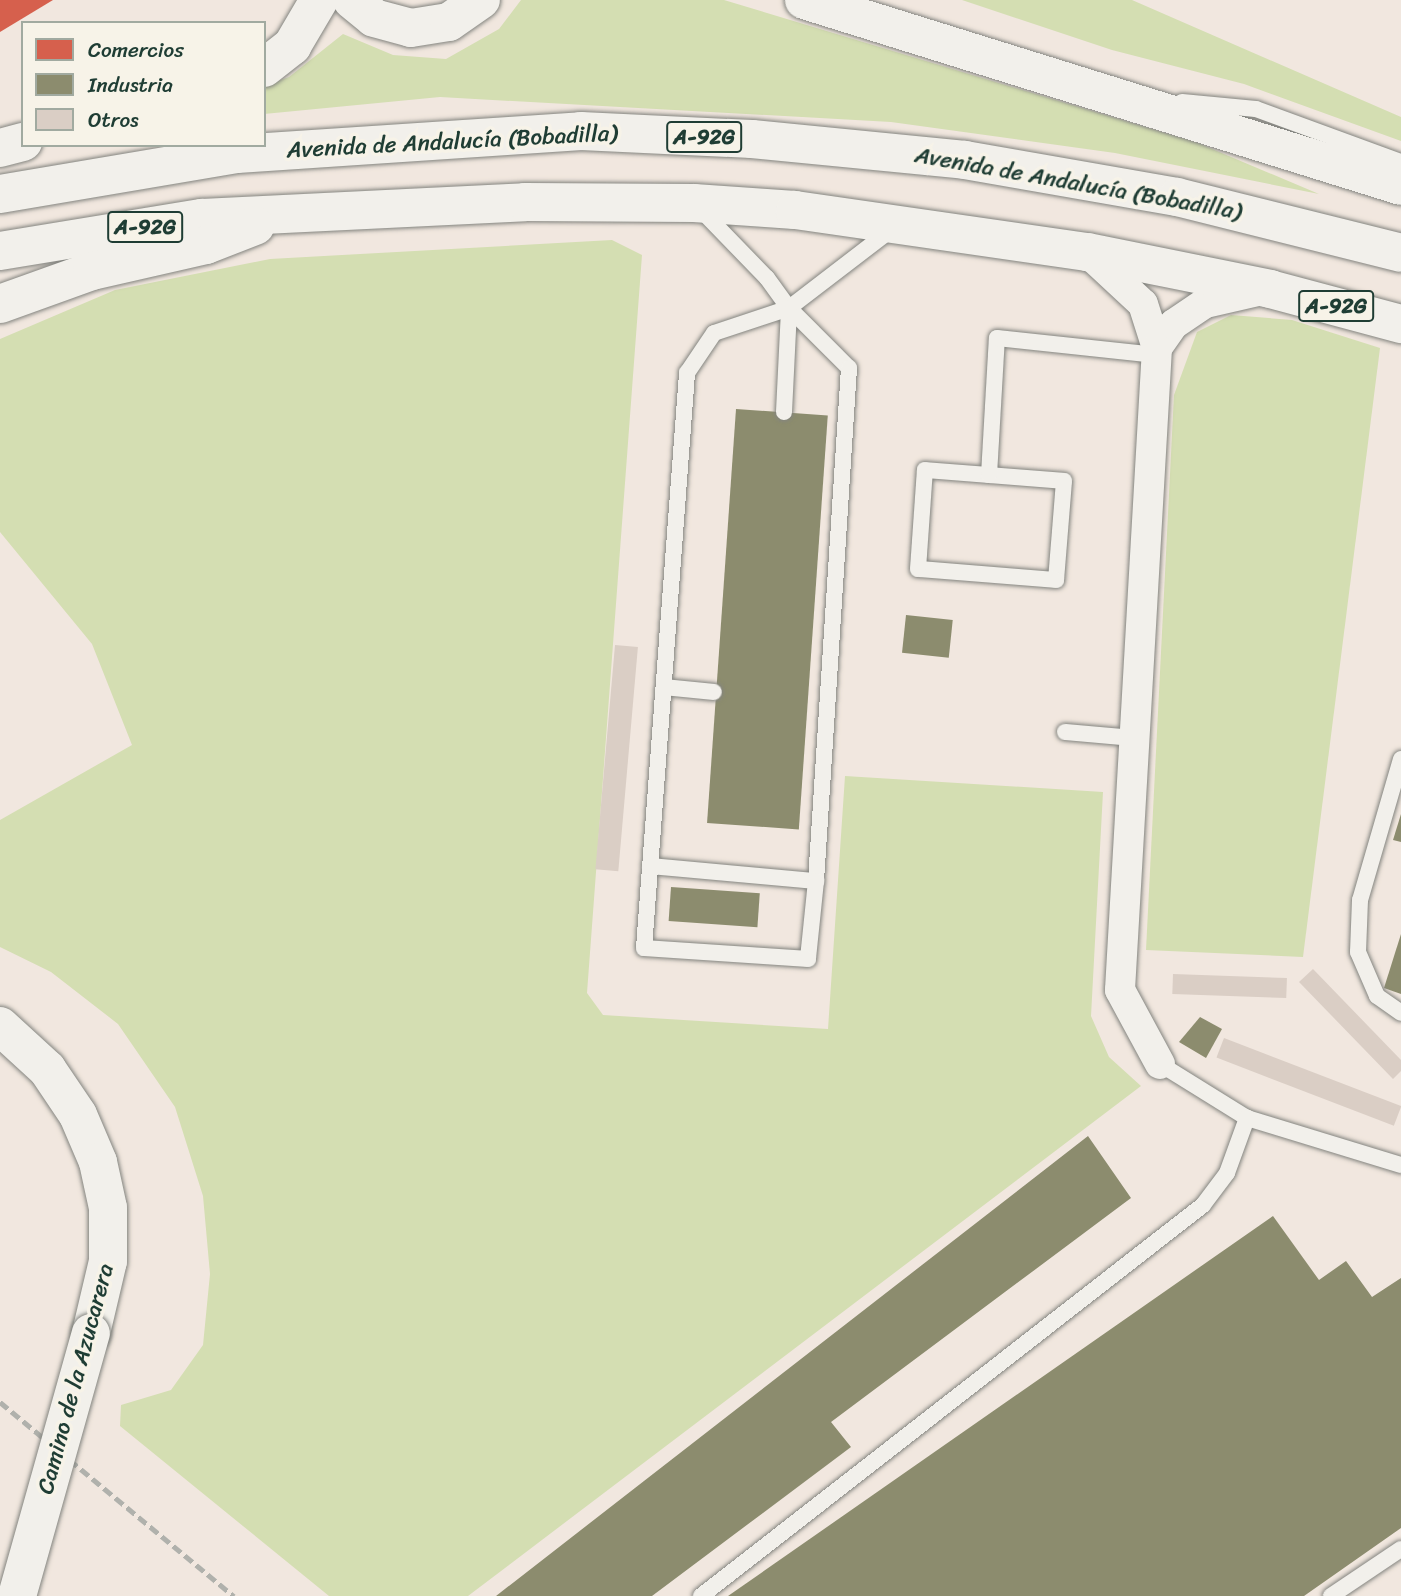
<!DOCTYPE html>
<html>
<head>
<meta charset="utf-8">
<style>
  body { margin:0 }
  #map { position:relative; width:1401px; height:1596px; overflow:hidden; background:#f1e7df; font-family:Sriracha,sans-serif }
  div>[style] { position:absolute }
  .green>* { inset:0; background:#d4deb2 }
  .shops>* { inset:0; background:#d6604d }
  .industry>* { inset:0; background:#8c8c6e; transform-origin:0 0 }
  .building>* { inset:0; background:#dacec5; transform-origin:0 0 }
  .roads { filter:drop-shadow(0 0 2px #83847f) drop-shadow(0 0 2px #83847f) }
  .lane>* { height:16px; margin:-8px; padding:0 8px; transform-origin:8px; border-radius:8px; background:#f2f0eb }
  .street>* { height:30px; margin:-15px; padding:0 15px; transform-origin:15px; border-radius:15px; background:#f2f0eb }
  .secondary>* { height:38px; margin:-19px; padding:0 19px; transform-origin:19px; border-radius:19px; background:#f2f0eb }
  .highway>* { height:38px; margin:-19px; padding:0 19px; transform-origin:19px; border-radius:19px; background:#f2f0eb }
  .rail>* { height:5px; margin-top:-2.5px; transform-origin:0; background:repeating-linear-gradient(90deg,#b0b1ac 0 10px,transparent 0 15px) }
  .bridges { filter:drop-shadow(0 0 2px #83847f) drop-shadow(0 0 2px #83847f) }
  .secondary-bridge>* { height:38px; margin:-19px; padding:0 19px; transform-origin:19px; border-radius:19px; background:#f2f0eb }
  span { translate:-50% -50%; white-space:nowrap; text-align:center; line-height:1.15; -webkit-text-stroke:7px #f7f3e8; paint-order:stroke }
  .shield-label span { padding:2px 5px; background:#f7f3e8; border:2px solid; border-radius:5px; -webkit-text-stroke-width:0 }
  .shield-label { font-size:21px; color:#1f3d34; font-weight:700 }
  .street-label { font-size:23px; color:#1f3d34 }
  .legend { position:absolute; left:21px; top:21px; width:245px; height:126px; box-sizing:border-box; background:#f7f3e8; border:2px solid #a1aaa0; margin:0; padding:9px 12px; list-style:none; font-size:21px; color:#1f3d34 }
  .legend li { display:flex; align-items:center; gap:14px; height:35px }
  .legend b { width:35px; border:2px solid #a1aaa0 }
</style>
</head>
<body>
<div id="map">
  <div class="green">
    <div style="clip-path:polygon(521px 0,724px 0,1198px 143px,1319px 194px,1115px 153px,891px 122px,440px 97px,264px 114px,264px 86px,289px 77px,343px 34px,393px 55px,446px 59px,499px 29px)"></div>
    <div style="clip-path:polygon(962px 0,1132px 0,1401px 117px,1401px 141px,1244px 84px,1112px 50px)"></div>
    <div style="clip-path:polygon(612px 240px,642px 255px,587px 993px,603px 1015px,828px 1029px,845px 776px,1103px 792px,1091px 1016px,1109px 1057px,1141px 1086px,468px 1596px,329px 1596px,120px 1426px,121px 1405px,171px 1390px,203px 1345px,210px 1274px,203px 1196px,175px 1107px,118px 1024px,51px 972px,0 947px,0 820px,132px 745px,92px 644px,0 532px,0 339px,115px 290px,270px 259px)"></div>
    <div style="clip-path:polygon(1231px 315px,1292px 320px,1380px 348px,1303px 957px,1146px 950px,1174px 395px,1197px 332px)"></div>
  </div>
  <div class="shops">
    <div style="clip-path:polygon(0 0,53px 0,0 32px)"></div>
  </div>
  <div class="industry">
    <div style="left:736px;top:409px;width:92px;height:415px;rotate:4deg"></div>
    <div style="left:906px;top:615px;width:47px;height:38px;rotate:6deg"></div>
    <div style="clip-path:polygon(1401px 814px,1401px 842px,1393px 840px)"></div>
    <div style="left:671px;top:887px;width:89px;height:34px;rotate:4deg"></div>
    <div style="clip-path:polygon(1401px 934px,1401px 994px,1384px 988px)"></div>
    <div style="clip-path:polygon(1200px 1017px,1222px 1029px,1206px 1058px,1179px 1042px)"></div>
    <div style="clip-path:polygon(1088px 1136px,1131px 1198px,831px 1422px,851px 1447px,652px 1596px,496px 1596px)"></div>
    <div style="clip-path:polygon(1273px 1216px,1319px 1280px,1346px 1261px,1372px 1297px,1401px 1278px,1401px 1528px,1304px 1596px,728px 1596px)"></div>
  </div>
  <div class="building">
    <div style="left:615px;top:645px;width:23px;height:225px;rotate:5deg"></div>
    <div style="clip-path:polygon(1313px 969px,1401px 1060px,1401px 1071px,1393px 1079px,1299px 982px)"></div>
    <div style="left:1173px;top:974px;width:114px;height:20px;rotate:2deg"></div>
    <div style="left:1224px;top:1038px;width:190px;height:21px;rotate:21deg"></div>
  </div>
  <div class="roads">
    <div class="lane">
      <div style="left:1182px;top:102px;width:74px;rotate:5.4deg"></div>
      <div style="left:1256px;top:109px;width:154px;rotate:20.1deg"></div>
      <div style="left:701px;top:210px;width:95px;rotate:45.9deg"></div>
      <div style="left:767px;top:278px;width:37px;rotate:54deg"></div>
      <div style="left:789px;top:308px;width:130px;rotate:-37.5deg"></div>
      <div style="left:789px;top:308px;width:85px;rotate:45deg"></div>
      <div style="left:849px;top:368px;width:514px;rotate:93.68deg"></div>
      <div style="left:784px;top:412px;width:104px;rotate:-87.2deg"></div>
      <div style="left:925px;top:470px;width:139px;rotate:4.5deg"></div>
      <div style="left:1064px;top:481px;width:99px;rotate:94.6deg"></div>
      <div style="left:1056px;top:580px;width:138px;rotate:-175.4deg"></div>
      <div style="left:918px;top:569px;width:99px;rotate:-86deg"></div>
      <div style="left:989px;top:475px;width:137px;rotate:-86.7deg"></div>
      <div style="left:997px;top:338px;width:160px;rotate:6.1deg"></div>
      <div style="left:664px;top:687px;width:50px;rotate:5.7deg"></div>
      <div style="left:1065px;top:732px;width:69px;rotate:5deg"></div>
      <div style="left:1401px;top:759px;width:147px;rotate:106.2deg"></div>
      <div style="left:1360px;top:900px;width:52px;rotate:92.2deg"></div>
      <div style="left:1358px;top:952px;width:48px;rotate:66.6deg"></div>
      <div style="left:1377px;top:996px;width:29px;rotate:35deg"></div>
      <div style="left:650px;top:866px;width:167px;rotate:5.2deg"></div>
      <div style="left:816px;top:881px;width:78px;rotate:95.9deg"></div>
      <div style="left:808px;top:959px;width:164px;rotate:-176.2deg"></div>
      <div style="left:644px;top:948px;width:577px;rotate:-85.72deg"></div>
      <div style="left:687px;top:373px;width:48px;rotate:-56deg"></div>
      <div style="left:714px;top:333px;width:79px;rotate:-18.4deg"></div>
      <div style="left:1160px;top:1064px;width:102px;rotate:31.8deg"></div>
      <div style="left:1247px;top:1118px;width:161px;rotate:17deg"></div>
      <div style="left:701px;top:1596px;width:636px;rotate:-37.91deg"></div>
      <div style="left:1203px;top:1205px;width:40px;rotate:-53deg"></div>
      <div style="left:1227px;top:1173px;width:59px;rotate:-70deg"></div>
      <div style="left:1331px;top:1596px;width:84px;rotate:-33.9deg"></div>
    </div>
    <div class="street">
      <div style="left:1087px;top:252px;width:76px;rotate:42.9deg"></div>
      <div style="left:1143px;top:304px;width:46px;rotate:72.3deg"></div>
      <div style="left:1157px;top:348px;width:643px;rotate:93.3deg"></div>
      <div style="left:1120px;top:990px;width:84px;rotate:61.6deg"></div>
      <div style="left:1157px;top:348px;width:29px;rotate:-55deg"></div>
      <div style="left:1174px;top:324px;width:37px;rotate:-34deg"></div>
      <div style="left:1205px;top:303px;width:58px;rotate:-12.8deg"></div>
    </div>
    <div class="secondary">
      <div style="left:352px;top:0;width:28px;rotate:39deg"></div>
      <div style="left:374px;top:18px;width:38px;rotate:15deg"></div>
      <div style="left:411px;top:28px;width:38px;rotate:-9deg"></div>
      <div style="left:449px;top:22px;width:39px;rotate:-35deg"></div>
      <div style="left:804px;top:0;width:625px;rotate:17.3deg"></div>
      <div style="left:0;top:1026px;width:64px;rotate:42.5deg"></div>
      <div style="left:47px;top:1069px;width:55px;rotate:56deg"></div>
      <div style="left:78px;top:1115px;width:51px;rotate:66.9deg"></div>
      <div style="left:98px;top:1162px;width:47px;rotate:77.7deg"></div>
      <div style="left:108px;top:1208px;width:53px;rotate:90deg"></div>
      <div style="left:108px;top:1261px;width:74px;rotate:103.3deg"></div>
    </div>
    <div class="highway">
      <div style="left:264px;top:68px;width:36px;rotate:-38deg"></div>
      <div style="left:292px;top:46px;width:53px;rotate:-59.6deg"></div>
      <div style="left:0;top:148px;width:24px;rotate:-15deg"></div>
      <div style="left:0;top:194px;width:240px;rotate:-9.6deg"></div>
      <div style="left:237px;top:154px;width:345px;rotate:-3.8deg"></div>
      <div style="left:581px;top:131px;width:171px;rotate:2.7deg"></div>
      <div style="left:752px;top:139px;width:214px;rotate:5.6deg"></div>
      <div style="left:965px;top:160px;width:215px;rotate:9.9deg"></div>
      <div style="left:1177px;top:197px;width:231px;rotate:14deg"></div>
      <div style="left:0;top:251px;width:205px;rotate:-9.3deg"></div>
      <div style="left:202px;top:218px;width:323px;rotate:-2.8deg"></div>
      <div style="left:525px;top:202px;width:169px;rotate:0.3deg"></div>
      <div style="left:694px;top:203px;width:101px;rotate:4deg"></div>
      <div style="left:795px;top:210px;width:295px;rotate:8.2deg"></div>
      <div style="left:1087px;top:252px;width:187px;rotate:11.4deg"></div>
      <div style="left:1270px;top:289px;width:136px;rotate:15deg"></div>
      <div style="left:0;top:304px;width:98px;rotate:-19.7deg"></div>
      <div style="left:92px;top:271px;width:117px;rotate:-12.8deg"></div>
      <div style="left:206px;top:245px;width:53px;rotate:-21.2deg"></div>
    </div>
  </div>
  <div class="rail">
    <div style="left:0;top:1402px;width:304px;rotate:39.7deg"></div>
  </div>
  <div class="bridges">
    <div class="secondary-bridge">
      <div style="left:17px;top:1596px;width:273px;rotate:-74.3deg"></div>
    </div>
  </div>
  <div class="shield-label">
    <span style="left:704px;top:137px">A-92G</span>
    <span style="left:145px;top:227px">A-92G</span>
    <span style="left:1336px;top:306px">A-92G</span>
  </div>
  <div class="street-label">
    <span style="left:452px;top:142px;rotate:-3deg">Avenida de Andalucía (Bobadilla)</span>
    <span style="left:1078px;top:184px;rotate:10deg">Avenida de Andalucía (Bobadilla)</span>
    <span style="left:76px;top:1379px;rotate:-75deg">Camino de la Azucarera</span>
  </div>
  <ul class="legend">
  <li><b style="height:19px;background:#d6604d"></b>Comercios</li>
  <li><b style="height:19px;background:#8c8c6e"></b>Industria</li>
  <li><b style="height:19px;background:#dacec5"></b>Otros</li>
  </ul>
</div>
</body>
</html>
